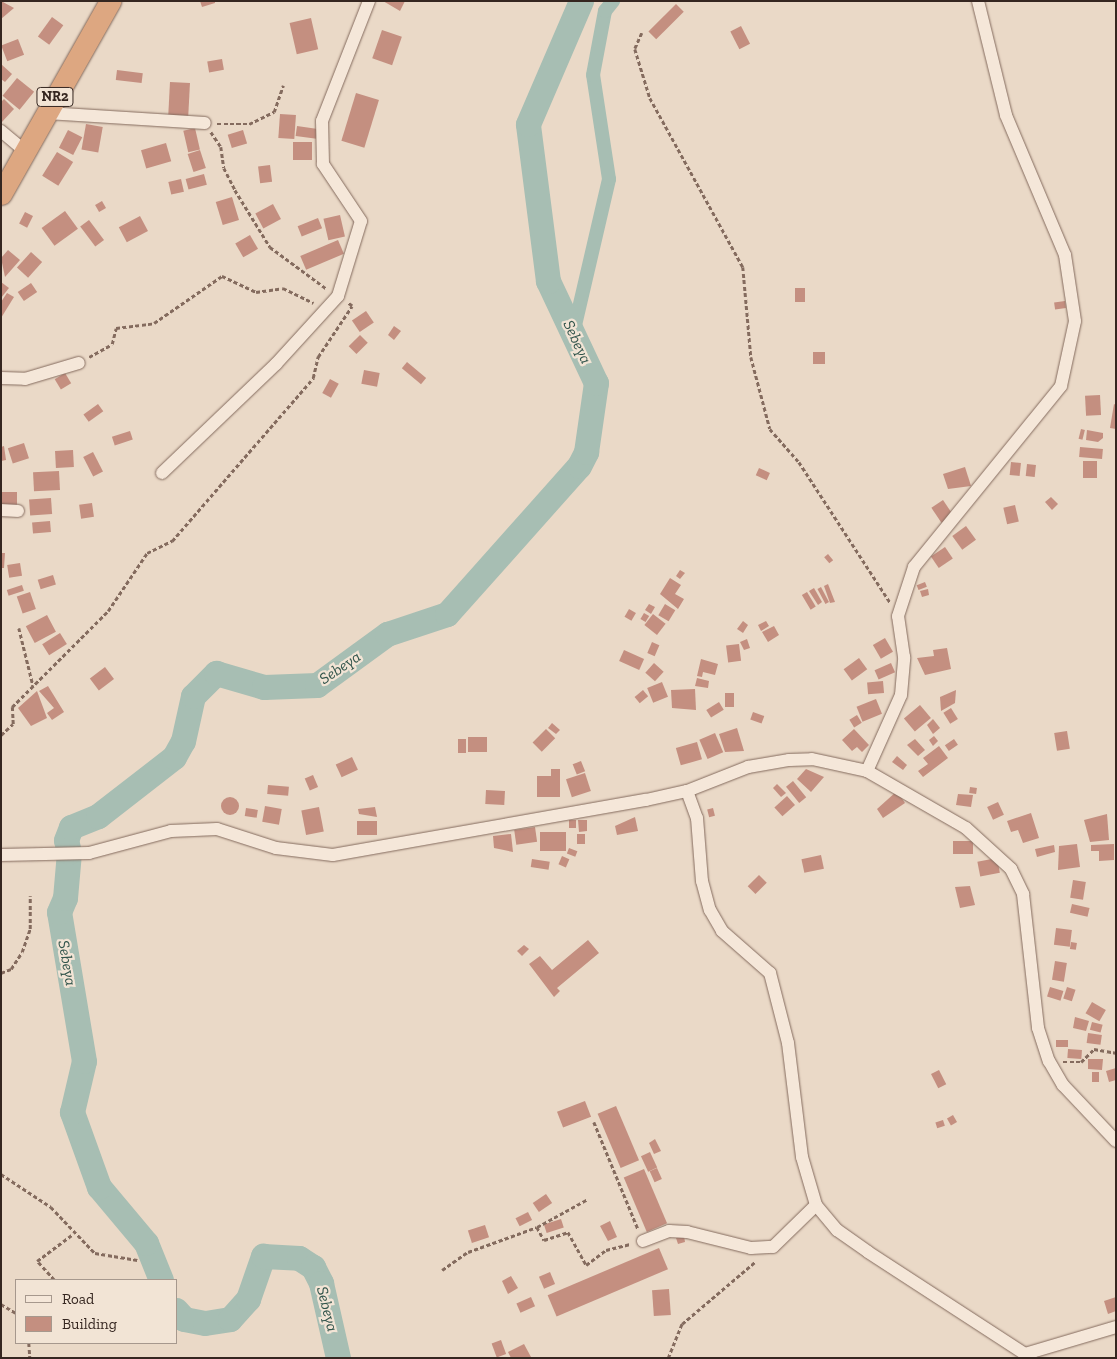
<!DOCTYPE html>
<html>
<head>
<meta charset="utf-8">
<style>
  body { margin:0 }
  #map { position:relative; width:1117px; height:1359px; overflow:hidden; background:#ead9c7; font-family:"Zilla Slab",serif }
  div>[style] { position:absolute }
  .canal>* { height:14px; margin:-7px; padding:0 7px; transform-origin:7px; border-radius:7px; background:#a7beb3 }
  .river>* { height:25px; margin:-12.5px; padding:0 12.5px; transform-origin:12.5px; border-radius:12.5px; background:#a7beb3 }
  .building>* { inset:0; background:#c48f80; transform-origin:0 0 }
  .round { border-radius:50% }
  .path>* { height:2.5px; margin-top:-1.25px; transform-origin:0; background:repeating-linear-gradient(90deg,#846b5e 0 4px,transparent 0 6.5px) }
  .roads { filter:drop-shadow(0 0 1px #846b5e) drop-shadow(0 0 1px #846b5e) }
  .minor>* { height:12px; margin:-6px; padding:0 6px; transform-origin:6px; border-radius:6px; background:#f5e7d9 }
  .trunk>* { height:21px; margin:-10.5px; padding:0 10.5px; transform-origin:10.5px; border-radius:10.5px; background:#dda781 }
  span { translate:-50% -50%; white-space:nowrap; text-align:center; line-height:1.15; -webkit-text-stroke:4.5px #f2e4d5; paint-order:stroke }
  .shield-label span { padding:1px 4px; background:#f2e4d5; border:1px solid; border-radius:4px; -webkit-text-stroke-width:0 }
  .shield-label { font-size:14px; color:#352620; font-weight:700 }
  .water-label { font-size:16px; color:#31544b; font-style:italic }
  .frame { position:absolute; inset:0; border:2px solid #352620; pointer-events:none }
  .legend { position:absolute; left:15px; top:1279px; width:162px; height:65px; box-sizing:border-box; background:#f2e4d5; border:1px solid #a6988d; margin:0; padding:6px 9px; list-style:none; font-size:15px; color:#352620 }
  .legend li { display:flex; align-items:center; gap:10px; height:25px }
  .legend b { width:25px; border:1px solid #a6988d }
</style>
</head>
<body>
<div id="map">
  <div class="canal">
    <div style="left:573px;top:334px;width:159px;rotate:-76.9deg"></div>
    <div style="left:609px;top:179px;width:105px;rotate:-98.7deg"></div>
    <div style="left:593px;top:75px;width:65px;rotate:-79.4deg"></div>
    <div style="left:605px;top:11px;width:13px;rotate:-51deg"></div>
  </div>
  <div class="river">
    <div style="left:161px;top:1280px;width:40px;rotate:-112deg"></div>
    <div style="left:146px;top:1243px;width:73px;rotate:-130deg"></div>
    <div style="left:99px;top:1187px;width:80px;rotate:-109.8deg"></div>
    <div style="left:72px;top:1112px;width:52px;rotate:-76.8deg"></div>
    <div style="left:84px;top:1061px;width:151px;rotate:-99.5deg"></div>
    <div style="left:59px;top:912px;width:15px;rotate:-67deg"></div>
    <div style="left:65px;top:898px;width:46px;rotate:-85deg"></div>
    <div style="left:69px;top:852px;width:12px;rotate:-104deg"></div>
    <div style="left:66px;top:840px;width:14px;rotate:-69deg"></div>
    <div style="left:71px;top:827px;width:29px;rotate:-22deg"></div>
    <div style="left:98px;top:816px;width:96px;rotate:-37.8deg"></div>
    <div style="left:174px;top:757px;width:18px;rotate:-61deg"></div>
    <div style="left:183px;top:741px;width:46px;rotate:-77.5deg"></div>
    <div style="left:193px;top:696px;width:33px;rotate:-45deg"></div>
    <div style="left:216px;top:673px;width:50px;rotate:16.3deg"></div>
    <div style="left:264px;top:687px;width:53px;rotate:-2.2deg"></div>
    <div style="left:317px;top:685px;width:87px;rotate:-36.1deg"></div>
    <div style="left:387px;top:634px;width:63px;rotate:-18.4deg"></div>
    <div style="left:447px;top:614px;width:198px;rotate:-48.3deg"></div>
    <div style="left:579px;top:466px;width:16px;rotate:-63deg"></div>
    <div style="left:586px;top:452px;width:70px;rotate:-81.8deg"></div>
    <div style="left:596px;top:383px;width:113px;rotate:-115.2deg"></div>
    <div style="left:548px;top:281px;width:158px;rotate:-97.3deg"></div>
    <div style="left:528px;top:124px;width:134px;rotate:-66.7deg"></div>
    <div style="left:176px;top:1310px;width:12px;rotate:48deg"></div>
    <div style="left:184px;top:1319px;width:21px;rotate:11deg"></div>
    <div style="left:205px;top:1323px;width:25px;rotate:-9deg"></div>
    <div style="left:230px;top:1319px;width:27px;rotate:-48deg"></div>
    <div style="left:248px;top:1299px;width:46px;rotate:-70.8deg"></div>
    <div style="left:263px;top:1256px;width:36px;rotate:3deg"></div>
    <div style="left:299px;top:1258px;width:17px;rotate:33deg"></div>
    <div style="left:313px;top:1267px;width:18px;rotate:63deg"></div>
    <div style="left:321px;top:1283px;width:77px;rotate:77.2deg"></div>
  </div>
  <div class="building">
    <div style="clip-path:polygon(1px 1px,14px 8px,1px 19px)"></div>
    <div style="clip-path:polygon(200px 1px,215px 1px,215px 3px,202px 7px)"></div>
    <div style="clip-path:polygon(383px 1px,405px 1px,400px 11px)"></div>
    <div style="left:676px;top:4px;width:11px;height:39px;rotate:45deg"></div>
    <div style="left:52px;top:17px;width:14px;height:24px;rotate:36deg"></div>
    <div style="left:311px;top:18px;width:32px;height:22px;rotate:77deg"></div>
    <div style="left:741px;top:26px;width:20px;height:12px;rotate:63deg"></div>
    <div style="left:382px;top:30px;width:21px;height:30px;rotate:19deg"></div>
    <div style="left:18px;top:39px;width:17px;height:18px;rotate:69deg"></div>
    <div style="left:222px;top:59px;width:11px;height:15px;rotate:80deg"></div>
    <div style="clip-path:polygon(1px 64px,12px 74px,5px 82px,1px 79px)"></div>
    <div style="left:117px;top:70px;width:26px;height:10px;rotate:7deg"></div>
    <div style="left:17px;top:78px;width:22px;height:23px;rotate:39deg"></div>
    <div style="left:170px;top:82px;width:20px;height:33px;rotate:3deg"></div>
    <div style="left:356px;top:93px;width:24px;height:50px;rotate:17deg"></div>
    <div style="clip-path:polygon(4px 99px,14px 109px,1px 123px,1px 102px)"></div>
    <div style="left:280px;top:114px;width:16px;height:24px;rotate:4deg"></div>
    <div style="left:86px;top:124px;width:17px;height:26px;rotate:10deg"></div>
    <div style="left:297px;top:126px;width:21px;height:10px;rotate:8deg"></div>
    <div style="left:195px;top:128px;width:22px;height:12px;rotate:77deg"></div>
    <div style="left:68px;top:130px;width:16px;height:20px;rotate:27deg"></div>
    <div style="left:243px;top:130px;width:14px;height:16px;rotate:73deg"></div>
    <div style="left:293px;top:142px;width:19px;height:18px"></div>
    <div style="left:166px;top:143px;width:19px;height:26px;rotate:74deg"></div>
    <div style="left:200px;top:150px;width:19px;height:13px;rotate:72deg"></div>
    <div style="left:57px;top:152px;width:19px;height:28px;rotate:32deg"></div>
    <div style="left:270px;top:165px;width:17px;height:12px;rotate:83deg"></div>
    <div style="left:204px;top:174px;width:11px;height:19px;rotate:75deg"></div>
    <div style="left:181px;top:179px;width:13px;height:13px;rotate:77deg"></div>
    <div style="left:232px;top:197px;width:24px;height:17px;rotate:73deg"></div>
    <div style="left:102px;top:201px;width:8px;height:8px;rotate:60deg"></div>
    <div style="left:273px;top:204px;width:17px;height:20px;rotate:62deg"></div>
    <div style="left:65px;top:211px;width:22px;height:29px;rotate:54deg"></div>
    <div style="left:25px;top:212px;width:9px;height:13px;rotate:27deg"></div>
    <div style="left:340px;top:215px;width:22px;height:17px;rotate:77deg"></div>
    <div style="left:140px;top:216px;width:17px;height:24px;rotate:62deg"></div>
    <div style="left:318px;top:218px;width:11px;height:22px;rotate:68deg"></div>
    <div style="left:89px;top:220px;width:25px;height:11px;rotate:53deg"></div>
    <div style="left:250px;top:235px;width:16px;height:17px;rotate:60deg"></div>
    <div style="left:338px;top:240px;width:15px;height:41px;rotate:67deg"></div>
    <div style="clip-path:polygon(8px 250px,20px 260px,5px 277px,1px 258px)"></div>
    <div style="left:31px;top:252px;width:15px;height:21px;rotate:42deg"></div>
    <div style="clip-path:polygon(1px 282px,9px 288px,1px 298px)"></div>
    <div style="left:31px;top:283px;width:11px;height:16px;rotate:56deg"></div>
    <div style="left:795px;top:288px;width:10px;height:14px"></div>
    <div style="clip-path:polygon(7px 293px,14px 297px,1px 318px,1px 302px)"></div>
    <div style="left:1065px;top:301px;width:7px;height:11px;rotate:82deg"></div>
    <div style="left:366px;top:311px;width:14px;height:17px;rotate:56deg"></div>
    <div style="clip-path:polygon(394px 326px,401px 331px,394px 340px,388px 335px)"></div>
    <div style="left:360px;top:335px;width:11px;height:16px;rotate:45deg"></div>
    <div style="left:813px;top:352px;width:12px;height:12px"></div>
    <div style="left:407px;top:362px;width:25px;height:8px;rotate:40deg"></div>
    <div style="left:364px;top:370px;width:16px;height:14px;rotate:11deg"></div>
    <div style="left:65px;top:373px;width:12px;height:12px;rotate:59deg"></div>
    <div style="left:330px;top:379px;width:10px;height:16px;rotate:29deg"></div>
    <div style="left:1100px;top:395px;width:20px;height:15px;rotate:87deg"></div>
    <div style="left:98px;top:404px;width:9px;height:18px;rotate:54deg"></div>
    <div style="clip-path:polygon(1114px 404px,1116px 405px,1116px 429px,1110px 428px)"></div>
    <div style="left:1081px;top:429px;width:4px;height:10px;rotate:14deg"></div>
    <div style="clip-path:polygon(1087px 430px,1103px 433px,1103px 438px,1098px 442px,1086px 440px)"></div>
    <div style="left:130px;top:431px;width:9px;height:19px;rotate:72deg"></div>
    <div style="left:24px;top:443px;width:16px;height:17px;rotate:72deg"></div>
    <div style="clip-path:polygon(4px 446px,6px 460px,1px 461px,1px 447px)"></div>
    <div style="left:1080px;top:447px;width:23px;height:10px;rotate:5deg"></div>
    <div style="left:73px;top:450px;width:17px;height:18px;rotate:87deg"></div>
    <div style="left:93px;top:452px;width:22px;height:11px;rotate:63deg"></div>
    <div style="left:1083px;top:461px;width:14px;height:17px"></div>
    <div style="left:1011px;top:462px;width:10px;height:13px;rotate:6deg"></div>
    <div style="left:1027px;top:464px;width:9px;height:12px;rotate:6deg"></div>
    <div style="clip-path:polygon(965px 467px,971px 486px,948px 489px,943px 474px)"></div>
    <div style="left:759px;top:468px;width:12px;height:8px;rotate:24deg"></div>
    <div style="left:59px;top:471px;width:19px;height:26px;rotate:87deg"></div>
    <div style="left:17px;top:492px;width:13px;height:16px;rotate:90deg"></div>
    <div style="clip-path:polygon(1051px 497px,1058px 504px,1052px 510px,1045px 502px)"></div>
    <div style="left:51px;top:498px;width:16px;height:22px;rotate:86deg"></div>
    <div style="left:943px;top:500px;width:18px;height:14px;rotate:56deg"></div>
    <div style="left:92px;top:503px;width:14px;height:13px;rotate:82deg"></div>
    <div style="left:1015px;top:505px;width:17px;height:12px;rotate:77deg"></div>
    <div style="left:50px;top:521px;width:11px;height:18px;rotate:85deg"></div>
    <div style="left:966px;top:526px;width:17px;height:17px;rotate:54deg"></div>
    <div style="left:945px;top:547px;width:14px;height:17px;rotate:56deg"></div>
    <div style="clip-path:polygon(1px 553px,5px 553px,4px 568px,1px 568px)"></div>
    <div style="left:828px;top:554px;width:8px;height:5px;rotate:50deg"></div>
    <div style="left:20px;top:563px;width:13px;height:13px;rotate:81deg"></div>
    <div style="clip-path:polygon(680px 570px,685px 573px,680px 579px,676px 576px)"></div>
    <div style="left:53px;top:575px;width:10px;height:16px;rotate:73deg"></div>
    <div style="clip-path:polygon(670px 578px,681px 585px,675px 594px,684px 599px,678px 609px,660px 594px)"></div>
    <div style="left:925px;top:582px;width:5px;height:9px;rotate:68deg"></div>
    <div style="clip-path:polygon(828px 584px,835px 602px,830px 603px,824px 586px)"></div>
    <div style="left:22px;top:585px;width:6px;height:16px;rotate:72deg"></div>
    <div style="left:821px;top:587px;width:17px;height:4px;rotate:62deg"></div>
    <div style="clip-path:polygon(814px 588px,822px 602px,818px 605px,809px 591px)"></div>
    <div style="clip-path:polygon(928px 589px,929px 595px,922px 597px,920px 591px)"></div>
    <div style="left:30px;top:592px;width:18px;height:14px;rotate:71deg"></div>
    <div style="left:807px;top:592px;width:17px;height:6px;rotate:59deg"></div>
    <div style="clip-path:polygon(649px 604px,655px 607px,651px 614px,645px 610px)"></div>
    <div style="left:665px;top:604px;width:12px;height:13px;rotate:31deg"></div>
    <div style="left:629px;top:609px;width:8px;height:9px;rotate:30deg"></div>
    <div style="left:644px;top:613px;width:6px;height:7px;rotate:31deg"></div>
    <div style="left:653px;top:614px;width:16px;height:14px;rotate:38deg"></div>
    <div style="left:47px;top:615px;width:19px;height:24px;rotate:62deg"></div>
    <div style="clip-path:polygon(743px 621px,748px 625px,743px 633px,737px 629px)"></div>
    <div style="clip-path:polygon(766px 621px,769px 626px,761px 631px,758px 625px)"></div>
    <div style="clip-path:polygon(774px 626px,779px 635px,768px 642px,762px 632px)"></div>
    <div style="left:60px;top:633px;width:13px;height:21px;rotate:58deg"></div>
    <div style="left:885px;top:638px;width:16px;height:14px;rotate:60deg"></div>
    <div style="clip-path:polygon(747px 639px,750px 648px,744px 650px,740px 642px)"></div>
    <div style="left:652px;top:642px;width:8px;height:12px;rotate:23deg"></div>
    <div style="left:739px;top:644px;width:17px;height:13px;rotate:83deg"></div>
    <div style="clip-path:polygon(947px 648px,951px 669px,925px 675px,917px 658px,934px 656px,933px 650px)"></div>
    <div style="left:624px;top:650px;width:22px;height:12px;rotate:24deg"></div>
    <div style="left:859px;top:658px;width:14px;height:19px;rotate:54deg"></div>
    <div style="clip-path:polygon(701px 659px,718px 664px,715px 675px,703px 672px,702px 677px,697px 676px)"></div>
    <div style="left:654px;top:663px;width:13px;height:13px;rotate:42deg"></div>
    <div style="left:891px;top:663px;width:10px;height:18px;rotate:66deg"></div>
    <div style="left:105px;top:667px;width:15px;height:19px;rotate:53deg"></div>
    <div style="clip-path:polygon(697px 678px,709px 681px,708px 688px,695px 686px)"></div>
    <div style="left:883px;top:681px;width:12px;height:16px;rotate:85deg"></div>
    <div style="left:662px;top:682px;width:16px;height:16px;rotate:68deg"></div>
    <div style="clip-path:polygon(48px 686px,64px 712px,52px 720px,47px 713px,54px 708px,39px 691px)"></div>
    <div style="clip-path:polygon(695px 689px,696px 710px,672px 708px,671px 690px)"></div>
    <div style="left:643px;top:690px;width:8px;height:11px;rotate:50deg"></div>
    <div style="clip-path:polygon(956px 690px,955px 703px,941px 711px,940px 697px)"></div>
    <div style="clip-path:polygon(37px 691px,47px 718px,31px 726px,18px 708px)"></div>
    <div style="left:725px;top:693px;width:9px;height:14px"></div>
    <div style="left:876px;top:699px;width:16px;height:21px;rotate:68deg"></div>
    <div style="left:719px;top:702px;width:9px;height:15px;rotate:58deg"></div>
    <div style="left:920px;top:705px;width:17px;height:21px;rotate:50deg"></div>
    <div style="left:951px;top:708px;width:13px;height:9px;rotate:58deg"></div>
    <div style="left:753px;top:712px;width:12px;height:8px;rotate:20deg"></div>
    <div style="left:857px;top:715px;width:9px;height:9px;rotate:58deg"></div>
    <div style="clip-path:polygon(933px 719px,940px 728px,933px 734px,927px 725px)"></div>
    <div style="clip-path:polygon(552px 723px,560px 730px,556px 734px,548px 728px)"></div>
    <div style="clip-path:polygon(737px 728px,744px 751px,725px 752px,719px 734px)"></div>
    <div style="left:546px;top:729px;width:13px;height:19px;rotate:45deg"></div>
    <div style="clip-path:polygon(854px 729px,869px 745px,862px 752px,857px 747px,852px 751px,842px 740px)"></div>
    <div style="left:1067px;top:731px;width:18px;height:13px;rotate:81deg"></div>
    <div style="left:715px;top:733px;width:21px;height:17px;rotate:67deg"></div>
    <div style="clip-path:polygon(934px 736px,938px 741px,933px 746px,929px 740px)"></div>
    <div style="left:468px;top:737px;width:19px;height:15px"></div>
    <div style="left:458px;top:739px;width:8px;height:14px"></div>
    <div style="clip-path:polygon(915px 739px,925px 750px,918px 756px,907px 745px)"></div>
    <div style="left:954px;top:739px;width:7px;height:11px;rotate:56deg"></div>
    <div style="left:697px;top:742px;width:18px;height:22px;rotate:74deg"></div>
    <div style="clip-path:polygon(939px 746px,948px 758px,923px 777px,918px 771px,928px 764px,923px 758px)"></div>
    <div style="clip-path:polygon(897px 756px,907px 765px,903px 770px,892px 762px)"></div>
    <div style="left:352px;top:757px;width:14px;height:18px;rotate:65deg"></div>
    <div style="left:581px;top:761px;width:11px;height:9px;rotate:68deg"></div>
    <div style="clip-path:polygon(551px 769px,560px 769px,560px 797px,537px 797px,537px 776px,551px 776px)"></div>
    <div style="clip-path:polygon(806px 769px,824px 777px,811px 792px,797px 779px)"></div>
    <div style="left:585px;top:773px;width:19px;height:20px;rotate:72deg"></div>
    <div style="left:313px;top:775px;width:13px;height:9px;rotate:67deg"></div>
    <div style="left:793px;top:781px;width:21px;height:9px;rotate:51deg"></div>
    <div style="clip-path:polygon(777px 784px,786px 793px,781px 797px,773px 788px)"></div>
    <div style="left:268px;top:785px;width:21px;height:9px;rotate:5deg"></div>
    <div style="left:970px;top:787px;width:7px;height:6px;rotate:8deg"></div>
    <div style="left:486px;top:790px;width:19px;height:14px;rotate:3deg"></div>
    <div style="clip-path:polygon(897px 791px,905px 803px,883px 818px,877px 809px)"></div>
    <div style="clip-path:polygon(958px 794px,973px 795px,971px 807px,956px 805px)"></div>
    <div style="left:787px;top:796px;width:12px;height:17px;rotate:48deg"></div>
    <div class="round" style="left:221px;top:797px;width:18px;height:18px"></div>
    <div style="left:998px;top:802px;width:14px;height:12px;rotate:65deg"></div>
    <div style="left:265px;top:806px;width:17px;height:16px;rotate:10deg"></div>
    <div style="left:319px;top:807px;width:25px;height:18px;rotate:79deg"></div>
    <div style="clip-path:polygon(375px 807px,377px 817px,359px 814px,358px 809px)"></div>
    <div style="left:246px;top:808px;width:12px;height:8px;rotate:9deg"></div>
    <div style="left:713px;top:808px;width:8px;height:6px;rotate:76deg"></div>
    <div style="clip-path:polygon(1031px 813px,1039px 838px,1023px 843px,1018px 830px,1011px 832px,1007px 821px)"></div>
    <div style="clip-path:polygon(1107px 814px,1109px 840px,1090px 842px,1084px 820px)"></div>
    <div style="clip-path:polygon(635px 817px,638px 831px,617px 835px,615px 826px)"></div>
    <div style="left:569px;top:820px;width:7px;height:8px"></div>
    <div style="clip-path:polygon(578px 820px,587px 820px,587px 831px,579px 832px)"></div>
    <div style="left:377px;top:821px;width:14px;height:20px;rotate:90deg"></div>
    <div style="left:535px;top:827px;width:15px;height:21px;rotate:82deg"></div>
    <div style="left:540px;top:832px;width:26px;height:19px"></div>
    <div style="clip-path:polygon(511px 834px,513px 852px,494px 848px,493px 836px)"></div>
    <div style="left:577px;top:834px;width:8px;height:10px"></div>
    <div style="left:953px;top:841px;width:20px;height:13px"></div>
    <div style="clip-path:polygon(1077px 844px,1080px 867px,1058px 870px,1059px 846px)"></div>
    <div style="clip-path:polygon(1114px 844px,1114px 860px,1099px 861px,1099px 851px,1091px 851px,1091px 845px)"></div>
    <div style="clip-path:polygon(1054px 845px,1055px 852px,1037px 857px,1035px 849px)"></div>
    <div style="left:569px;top:848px;width:9px;height:6px;rotate:21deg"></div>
    <div style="left:821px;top:855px;width:14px;height:20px;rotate:78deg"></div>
    <div style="left:562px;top:856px;width:8px;height:9px;rotate:23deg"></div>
    <div style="left:997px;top:858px;width:15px;height:20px;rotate:79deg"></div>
    <div style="left:532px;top:859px;width:18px;height:8px;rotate:9deg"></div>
    <div style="left:759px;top:875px;width:11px;height:16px;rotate:45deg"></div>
    <div style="left:1073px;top:880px;width:13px;height:18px;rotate:9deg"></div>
    <div style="clip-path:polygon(970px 886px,975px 905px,960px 908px,955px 887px)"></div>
    <div style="left:1072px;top:904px;width:18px;height:9px;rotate:13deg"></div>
    <div style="left:1056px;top:928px;width:16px;height:17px;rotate:7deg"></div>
    <div style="clip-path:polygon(588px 940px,599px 953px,557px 988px,560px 991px,554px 997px,529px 964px,540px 956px,552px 970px)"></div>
    <div style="left:1071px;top:942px;width:6px;height:7px;rotate:9deg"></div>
    <div style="clip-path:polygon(524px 945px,529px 949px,522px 956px,517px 951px)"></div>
    <div style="left:1055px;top:961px;width:12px;height:19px;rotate:9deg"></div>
    <div style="left:1050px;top:987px;width:14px;height:10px;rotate:17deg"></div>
    <div style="left:1067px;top:987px;width:9px;height:12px;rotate:18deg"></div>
    <div style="left:1092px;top:1002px;width:16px;height:13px;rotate:30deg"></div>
    <div style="clip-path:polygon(1075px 1017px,1089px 1021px,1086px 1031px,1073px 1028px)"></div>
    <div style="left:1092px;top:1022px;width:11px;height:8px;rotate:15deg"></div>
    <div style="left:1088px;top:1033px;width:14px;height:10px;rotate:8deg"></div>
    <div style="left:1056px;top:1040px;width:12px;height:7px"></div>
    <div style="left:1068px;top:1049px;width:14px;height:9px;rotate:4deg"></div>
    <div style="clip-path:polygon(1088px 1059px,1103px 1059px,1102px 1070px,1088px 1069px)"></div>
    <div style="clip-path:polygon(1116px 1068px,1116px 1080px,1109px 1082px,1106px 1071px)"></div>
    <div style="left:939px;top:1070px;width:16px;height:9px;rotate:63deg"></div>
    <div style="left:1092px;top:1072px;width:7px;height:10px"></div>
    <div style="left:585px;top:1101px;width:17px;height:30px;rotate:69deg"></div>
    <div style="left:616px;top:1106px;width:59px;height:20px;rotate:67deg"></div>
    <div style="left:953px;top:1115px;width:8px;height:7px;rotate:60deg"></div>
    <div style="left:943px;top:1120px;width:6px;height:8px;rotate:72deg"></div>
    <div style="clip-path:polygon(655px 1139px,661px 1151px,654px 1154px,649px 1143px)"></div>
    <div style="left:650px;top:1152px;width:17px;height:10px;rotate:65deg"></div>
    <div style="left:657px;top:1168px;width:12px;height:8px;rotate:66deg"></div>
    <div style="left:644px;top:1169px;width:59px;height:22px;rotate:67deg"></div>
    <div style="left:546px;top:1194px;width:11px;height:16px;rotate:56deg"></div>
    <div style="left:528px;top:1212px;width:9px;height:14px;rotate:63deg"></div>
    <div style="left:561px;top:1219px;width:9px;height:18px;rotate:72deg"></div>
    <div style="clip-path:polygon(610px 1221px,617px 1237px,608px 1241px,600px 1226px)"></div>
    <div style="left:485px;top:1225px;width:13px;height:18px;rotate:72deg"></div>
    <div style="clip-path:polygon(684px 1236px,685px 1242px,678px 1244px,676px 1238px)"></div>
    <div style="left:659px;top:1248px;width:23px;height:121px;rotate:67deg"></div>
    <div style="left:550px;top:1272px;width:13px;height:12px;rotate:67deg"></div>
    <div style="clip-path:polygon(511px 1276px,518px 1288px,508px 1294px,502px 1281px)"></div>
    <div style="left:669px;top:1289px;width:26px;height:17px;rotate:86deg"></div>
    <div style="left:531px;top:1297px;width:10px;height:16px;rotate:66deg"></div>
    <div style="clip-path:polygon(1116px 1297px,1116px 1311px,1108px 1314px,1104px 1301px)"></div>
    <div style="left:501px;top:1340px;width:15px;height:10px;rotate:70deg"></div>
    <div style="clip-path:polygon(524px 1344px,531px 1357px,511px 1358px,508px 1352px)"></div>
  </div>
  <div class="path">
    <div style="left:642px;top:33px;width:17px;rotate:114deg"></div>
    <div style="left:635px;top:49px;width:51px;rotate:73deg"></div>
    <div style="left:650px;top:98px;width:193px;rotate:61.2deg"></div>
    <div style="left:743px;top:267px;width:90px;rotate:84.9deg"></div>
    <div style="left:751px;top:357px;width:74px;rotate:75.2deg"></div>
    <div style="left:770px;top:429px;width:44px;rotate:48.7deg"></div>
    <div style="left:799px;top:462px;width:167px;rotate:57deg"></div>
    <div style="left:217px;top:124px;width:32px"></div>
    <div style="left:249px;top:124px;width:28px;rotate:-26deg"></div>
    <div style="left:274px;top:112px;width:28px;rotate:-71deg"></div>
    <div style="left:211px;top:132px;width:18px;rotate:56deg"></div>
    <div style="left:221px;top:147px;width:21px;rotate:82deg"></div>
    <div style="left:224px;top:168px;width:25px;rotate:63deg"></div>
    <div style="left:235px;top:190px;width:67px;rotate:58.4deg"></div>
    <div style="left:270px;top:247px;width:71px;rotate:36.4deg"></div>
    <div style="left:89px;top:357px;width:26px;rotate:-29deg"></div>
    <div style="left:112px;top:344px;width:16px;rotate:-76deg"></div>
    <div style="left:116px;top:328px;width:38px;rotate:-7deg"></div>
    <div style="left:154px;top:323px;width:83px;rotate:-34.7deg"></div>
    <div style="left:222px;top:276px;width:38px;rotate:25deg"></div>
    <div style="left:256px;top:292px;width:27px;rotate:-8deg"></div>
    <div style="left:283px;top:288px;width:34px;rotate:26deg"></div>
    <div style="left:19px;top:628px;width:59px;rotate:76.2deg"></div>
    <div style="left:1px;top:735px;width:16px;rotate:-43deg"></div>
    <div style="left:13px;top:724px;width:17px;rotate:-93deg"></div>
    <div style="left:12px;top:707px;width:136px;rotate:-45deg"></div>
    <div style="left:108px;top:611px;width:70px;rotate:-56.1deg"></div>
    <div style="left:147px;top:553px;width:28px;rotate:-26deg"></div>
    <div style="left:172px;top:541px;width:216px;rotate:-49.1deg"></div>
    <div style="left:313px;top:378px;width:22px;rotate:-77deg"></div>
    <div style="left:318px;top:357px;width:61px;rotate:-56.3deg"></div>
    <div style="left:352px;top:306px;width:5px;rotate:-143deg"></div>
    <div style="left:1px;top:973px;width:11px;rotate:-22deg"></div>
    <div style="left:11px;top:969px;width:20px;rotate:-57deg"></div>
    <div style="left:22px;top:952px;width:24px;rotate:-71deg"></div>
    <div style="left:30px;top:929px;width:33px;rotate:-90deg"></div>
    <div style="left:1063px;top:1062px;width:18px"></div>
    <div style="left:1081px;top:1062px;width:18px;rotate:-45deg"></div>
    <div style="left:1094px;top:1049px;width:22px;rotate:10deg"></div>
    <div style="left:594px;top:1122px;width:116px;rotate:67.6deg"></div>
    <div style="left:1px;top:1174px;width:60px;rotate:33.4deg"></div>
    <div style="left:51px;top:1207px;width:64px;rotate:46.3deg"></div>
    <div style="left:95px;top:1253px;width:43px;rotate:9.5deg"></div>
    <div style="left:537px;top:1227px;width:15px;rotate:62deg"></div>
    <div style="left:544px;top:1240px;width:25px;rotate:-18deg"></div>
    <div style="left:568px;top:1232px;width:38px;rotate:61deg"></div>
    <div style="left:586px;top:1265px;width:25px;rotate:-37deg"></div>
    <div style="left:606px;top:1250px;width:25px;rotate:-14deg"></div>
    <div style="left:442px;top:1270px;width:32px;rotate:-35deg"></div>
    <div style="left:468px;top:1252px;width:73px;rotate:-19.9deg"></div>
    <div style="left:537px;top:1227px;width:58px;rotate:-28.8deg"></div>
    <div style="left:54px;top:1280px;width:25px;rotate:-132deg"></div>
    <div style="left:37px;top:1261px;width:45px;rotate:-36.9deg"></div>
    <div style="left:1px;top:1304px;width:17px;rotate:31deg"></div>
    <div style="left:29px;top:1343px;width:15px;rotate:86deg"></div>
    <div style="left:668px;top:1358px;width:37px;rotate:-68deg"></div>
    <div style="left:682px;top:1324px;width:97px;rotate:-40.4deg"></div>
  </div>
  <div class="roads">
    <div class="minor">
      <div style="left:47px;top:113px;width:158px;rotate:3.6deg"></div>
      <div style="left:1px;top:131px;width:31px;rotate:40deg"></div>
      <div style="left:1px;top:378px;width:24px;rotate:2deg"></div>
      <div style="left:25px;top:379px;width:56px;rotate:-16.5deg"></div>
      <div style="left:162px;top:473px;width:158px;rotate:-43.7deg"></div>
      <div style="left:276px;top:364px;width:92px;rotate:-47.6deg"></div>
      <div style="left:338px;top:296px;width:78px;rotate:-73deg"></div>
      <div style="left:361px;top:221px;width:69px;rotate:-123.7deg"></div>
      <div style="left:323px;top:164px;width:43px;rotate:-91.3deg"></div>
      <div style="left:322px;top:121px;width:129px;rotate:-68.6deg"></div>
      <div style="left:1px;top:510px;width:17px;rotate:3deg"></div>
      <div style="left:867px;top:771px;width:83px;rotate:-65.9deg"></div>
      <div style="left:901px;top:695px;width:38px;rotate:-85deg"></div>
      <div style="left:904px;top:657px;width:41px;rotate:-98.3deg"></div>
      <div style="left:898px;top:616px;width:52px;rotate:-71.9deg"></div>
      <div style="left:914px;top:567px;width:233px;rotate:-50.9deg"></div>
      <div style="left:1061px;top:386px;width:66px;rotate:-77.8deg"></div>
      <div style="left:1075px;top:321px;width:67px;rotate:-98.6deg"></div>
      <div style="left:1065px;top:255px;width:152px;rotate:-112.9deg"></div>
      <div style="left:1006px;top:115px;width:117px;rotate:-103.8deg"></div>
      <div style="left:687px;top:791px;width:29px;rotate:70deg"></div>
      <div style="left:697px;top:818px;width:63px;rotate:85.5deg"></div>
      <div style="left:702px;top:881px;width:30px;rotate:75deg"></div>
      <div style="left:710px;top:910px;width:24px;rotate:60deg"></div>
      <div style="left:722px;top:931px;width:64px;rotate:41.2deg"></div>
      <div style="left:770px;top:973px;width:72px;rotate:75.6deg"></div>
      <div style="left:788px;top:1043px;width:115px;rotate:83deg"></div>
      <div style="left:802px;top:1157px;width:50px;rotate:73.7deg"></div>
      <div style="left:816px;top:1205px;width:33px;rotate:50deg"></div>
      <div style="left:837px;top:1230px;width:38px;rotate:35deg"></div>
      <div style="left:868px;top:1252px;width:194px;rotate:33deg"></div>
      <div style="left:1px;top:855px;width:88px;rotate:-1.3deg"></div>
      <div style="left:89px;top:853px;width:85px;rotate:-15deg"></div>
      <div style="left:171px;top:831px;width:46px;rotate:-2.5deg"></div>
      <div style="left:217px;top:829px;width:62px;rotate:17.9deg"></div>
      <div style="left:276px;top:848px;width:57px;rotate:7deg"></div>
      <div style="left:333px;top:855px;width:318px;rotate:-10deg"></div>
      <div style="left:646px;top:800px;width:42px;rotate:-12.4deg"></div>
      <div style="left:687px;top:791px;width:66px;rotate:-21.5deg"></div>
      <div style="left:748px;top:767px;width:42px;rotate:-9.7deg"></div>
      <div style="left:789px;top:760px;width:23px;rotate:-2deg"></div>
      <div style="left:812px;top:759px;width:56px;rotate:12.3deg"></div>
      <div style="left:867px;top:771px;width:114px;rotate:29.9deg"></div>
      <div style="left:966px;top:828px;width:61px;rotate:42.3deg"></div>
      <div style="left:1011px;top:869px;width:28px;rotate:64deg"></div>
      <div style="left:1023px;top:894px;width:135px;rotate:83.6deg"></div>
      <div style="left:1038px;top:1028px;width:35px;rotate:72deg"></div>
      <div style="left:1049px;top:1061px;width:28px;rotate:60deg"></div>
      <div style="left:1063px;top:1085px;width:77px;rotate:46.6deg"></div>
      <div style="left:643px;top:1241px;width:28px;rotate:-21deg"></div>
      <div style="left:669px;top:1231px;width:18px;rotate:3deg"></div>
      <div style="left:687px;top:1232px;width:66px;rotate:14deg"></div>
      <div style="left:751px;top:1248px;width:22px;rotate:-3deg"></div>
      <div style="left:773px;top:1247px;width:60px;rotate:-44.3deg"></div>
      <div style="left:1025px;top:1354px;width:95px;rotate:-16.5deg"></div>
    </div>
    <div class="trunk">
      <div style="left:1px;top:194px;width:222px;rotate:-60.5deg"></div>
    </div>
  </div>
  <div class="shield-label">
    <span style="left:55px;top:97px">NR2</span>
  </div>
  <div class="water-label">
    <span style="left:577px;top:342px;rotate:65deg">Sebeya</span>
    <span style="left:340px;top:668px;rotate:-34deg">Sebeya</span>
    <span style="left:67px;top:963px;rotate:80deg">Sebeya</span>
    <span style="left:327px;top:1309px;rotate:76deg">Sebeya</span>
  </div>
  <div class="frame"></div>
  <ul class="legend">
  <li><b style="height:6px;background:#f5e7d9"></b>Road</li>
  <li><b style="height:14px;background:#c48f80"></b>Building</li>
  </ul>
</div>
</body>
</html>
